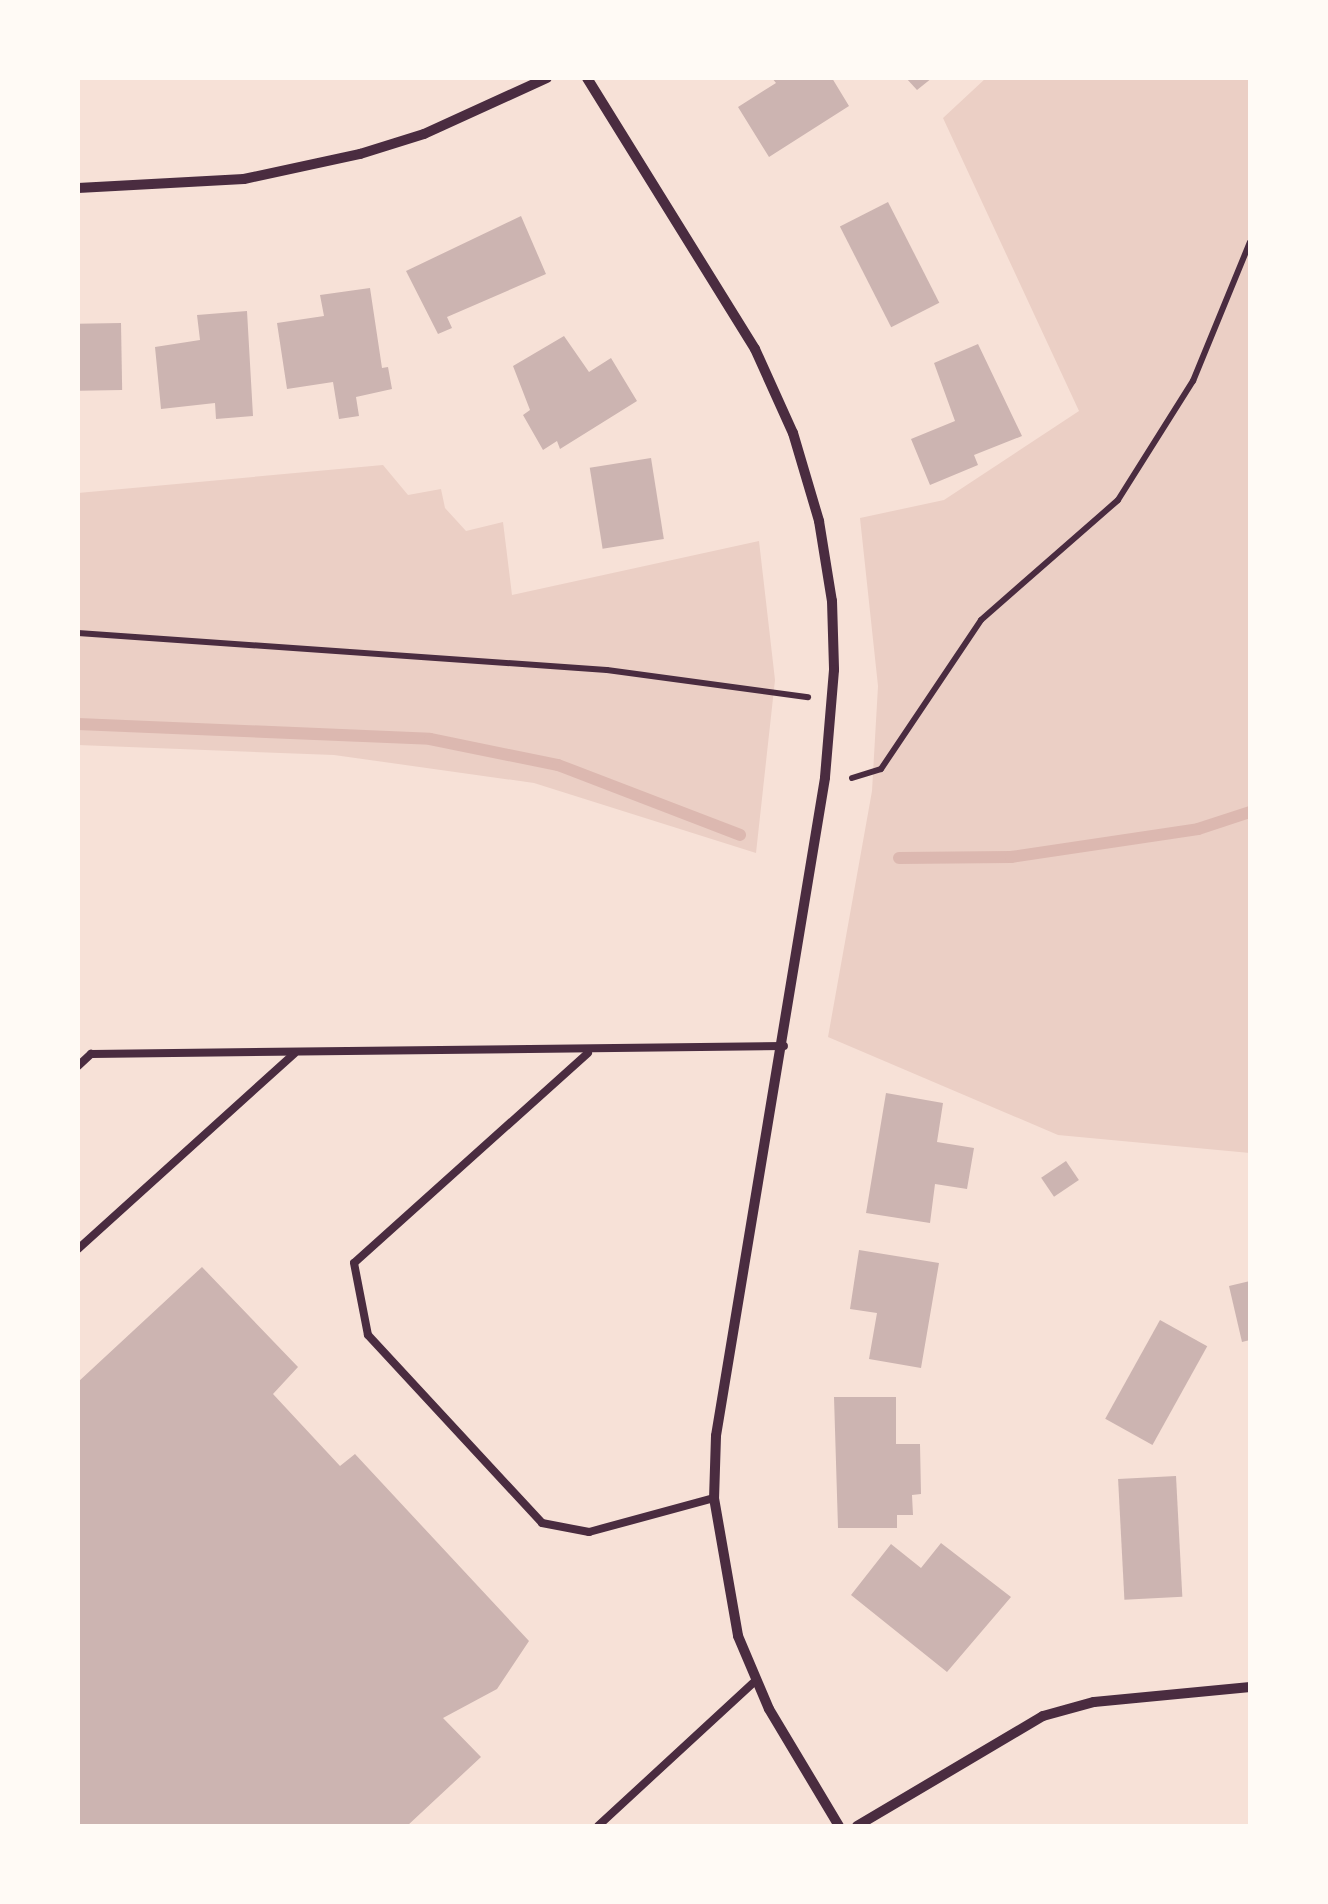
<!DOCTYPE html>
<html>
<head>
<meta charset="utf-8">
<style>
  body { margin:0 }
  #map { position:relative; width:1328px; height:1904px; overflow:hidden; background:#f7e1d7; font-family:"Roboto Condensed",sans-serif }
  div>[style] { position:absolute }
  .green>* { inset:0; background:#ebcfc5 }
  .stream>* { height:12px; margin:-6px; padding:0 6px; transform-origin:6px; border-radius:6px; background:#dcb8b0 }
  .building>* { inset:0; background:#ccb4b1; transform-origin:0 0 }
  .path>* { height:6px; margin:-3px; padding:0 3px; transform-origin:3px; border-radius:3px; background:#4a2c40 }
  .service>* { height:8px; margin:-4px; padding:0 4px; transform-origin:4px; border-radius:4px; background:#4a2c40 }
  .minor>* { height:10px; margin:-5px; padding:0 5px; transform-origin:5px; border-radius:5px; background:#4a2c40 }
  span { translate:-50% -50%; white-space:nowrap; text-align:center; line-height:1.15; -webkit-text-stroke:10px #fffaf5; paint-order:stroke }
  .frame { position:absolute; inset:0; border:80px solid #fffaf5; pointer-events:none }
</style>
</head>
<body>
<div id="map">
  <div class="green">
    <div style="clip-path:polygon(986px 78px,1250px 78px,1250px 1153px,1058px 1135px,828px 1037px,872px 791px,878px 686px,860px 518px,944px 500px,1079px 411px,943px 118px)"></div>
    <div style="clip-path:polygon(383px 465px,408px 495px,441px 489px,445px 508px,466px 531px,503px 522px,512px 595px,759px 541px,775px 680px,756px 853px,534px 783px,334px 755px,78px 745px,78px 493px)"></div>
  </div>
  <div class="stream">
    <div style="left:78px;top:724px;width:352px;rotate:2.4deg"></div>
    <div style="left:430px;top:739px;width:131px;rotate:11.5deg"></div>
    <div style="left:558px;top:765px;width:195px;rotate:21deg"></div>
    <div style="left:899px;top:858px;width:112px;rotate:-0.5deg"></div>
    <div style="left:1011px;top:857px;width:189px;rotate:-8.5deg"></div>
    <div style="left:1198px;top:829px;width:55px;rotate:-18.1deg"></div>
  </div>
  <div class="building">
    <div style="clip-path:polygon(772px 78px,832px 78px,849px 106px,769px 157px,738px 107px,776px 83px)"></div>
    <div style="clip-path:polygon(906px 78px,932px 78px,917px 90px)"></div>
    <div style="left:888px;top:202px;width:113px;height:54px;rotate:63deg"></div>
    <div style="clip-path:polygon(521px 216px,546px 274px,447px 317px,452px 328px,438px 334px,406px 271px)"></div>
    <div style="clip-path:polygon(370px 288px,382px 368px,388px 367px,392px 389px,356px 397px,359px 416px,339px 419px,333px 382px,287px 389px,277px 323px,324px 316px,320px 295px)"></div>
    <div style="clip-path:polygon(247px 311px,253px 416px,216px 419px,215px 403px,161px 409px,155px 347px,200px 340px,197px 315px)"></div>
    <div style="left:121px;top:323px;width:67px;height:43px;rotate:89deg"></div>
    <div style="clip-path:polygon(564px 336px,589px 372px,611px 358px,637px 401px,560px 449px,557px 441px,543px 450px,523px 415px,530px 410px,513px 366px)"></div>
    <div style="clip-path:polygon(978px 344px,1022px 436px,974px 455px,978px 465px,930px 485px,911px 439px,955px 421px,934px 363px)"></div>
    <div style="left:651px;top:458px;width:82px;height:62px;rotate:81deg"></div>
    <div style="clip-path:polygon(886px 1093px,943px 1103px,937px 1142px,974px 1148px,967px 1189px,935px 1184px,930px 1223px,866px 1213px)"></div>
    <div style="left:1066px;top:1161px;width:23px;height:30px;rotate:56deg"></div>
    <div style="clip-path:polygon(859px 1250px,939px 1263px,921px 1368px,869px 1359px,877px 1313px,850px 1309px)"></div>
    <div style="clip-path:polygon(202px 1267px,298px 1367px,273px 1394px,340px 1466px,355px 1454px,529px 1641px,497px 1689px,443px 1718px,481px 1757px,407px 1826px,78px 1826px,78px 1382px)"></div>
    <div style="clip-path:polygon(1250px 1281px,1250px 1340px,1242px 1342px,1229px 1286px)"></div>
    <div style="left:1160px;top:1320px;width:54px;height:113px;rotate:29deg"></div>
    <div style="clip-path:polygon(834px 1397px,896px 1397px,896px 1444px,920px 1444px,921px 1494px,912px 1495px,913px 1515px,897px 1515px,897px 1528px,838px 1528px)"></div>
    <div style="left:1176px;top:1476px;width:121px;height:58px;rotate:87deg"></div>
    <div style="clip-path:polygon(941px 1543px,1011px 1597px,947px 1672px,851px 1595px,891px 1544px,921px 1568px)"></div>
  </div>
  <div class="path">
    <div style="left:78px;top:633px;width:530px;rotate:4deg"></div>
    <div style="left:607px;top:670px;width:203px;rotate:7.7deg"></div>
    <div style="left:852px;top:778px;width:30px;rotate:-17deg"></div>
    <div style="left:881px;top:769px;width:179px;rotate:-56.1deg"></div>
    <div style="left:981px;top:620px;width:182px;rotate:-41.2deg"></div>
    <div style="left:1118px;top:500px;width:141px;rotate:-57.8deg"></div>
    <div style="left:1193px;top:381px;width:150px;rotate:-67.7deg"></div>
  </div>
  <div class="service">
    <div style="left:588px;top:1053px;width:314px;rotate:138.1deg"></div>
    <div style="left:354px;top:1263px;width:73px;rotate:79deg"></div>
    <div style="left:368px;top:1335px;width:256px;rotate:47.2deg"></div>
    <div style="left:542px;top:1523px;width:48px;rotate:10.8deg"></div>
    <div style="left:589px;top:1532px;width:130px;rotate:-15.2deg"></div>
    <div style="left:78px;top:1066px;width:18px;rotate:-43deg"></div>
    <div style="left:91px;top:1054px;width:693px;rotate:-0.66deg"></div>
    <div style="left:78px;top:1249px;width:292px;rotate:-42.1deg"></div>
    <div style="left:598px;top:1826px;width:215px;rotate:-42.7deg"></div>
  </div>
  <div class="minor">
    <div style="left:587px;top:78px;width:319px;rotate:58.2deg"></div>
    <div style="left:755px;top:349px;width:92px;rotate:65.7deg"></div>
    <div style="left:793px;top:433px;width:92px;rotate:73.5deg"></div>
    <div style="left:819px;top:521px;width:81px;rotate:80.8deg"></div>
    <div style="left:832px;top:601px;width:69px;rotate:88.3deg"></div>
    <div style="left:834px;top:670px;width:108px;rotate:94.8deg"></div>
    <div style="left:825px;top:778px;width:667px;rotate:99.41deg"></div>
    <div style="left:716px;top:1436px;width:62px;rotate:91.8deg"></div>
    <div style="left:714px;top:1498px;width:140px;rotate:80.1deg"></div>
    <div style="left:738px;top:1636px;width:79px;rotate:67deg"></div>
    <div style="left:769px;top:1709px;width:136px;rotate:59.1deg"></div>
    <div style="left:78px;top:188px;width:166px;rotate:-3.1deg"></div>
    <div style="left:244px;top:179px;width:119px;rotate:-12.2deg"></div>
    <div style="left:360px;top:154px;width:67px;rotate:-17.4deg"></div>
    <div style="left:424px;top:134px;width:135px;rotate:-24.5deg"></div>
    <div style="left:857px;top:1826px;width:216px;rotate:-30.6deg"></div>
    <div style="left:1043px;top:1716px;width:53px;rotate:-15.4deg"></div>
    <div style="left:1094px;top:1702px;width:157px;rotate:-5.5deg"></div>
  </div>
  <div class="frame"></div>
</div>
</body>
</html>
